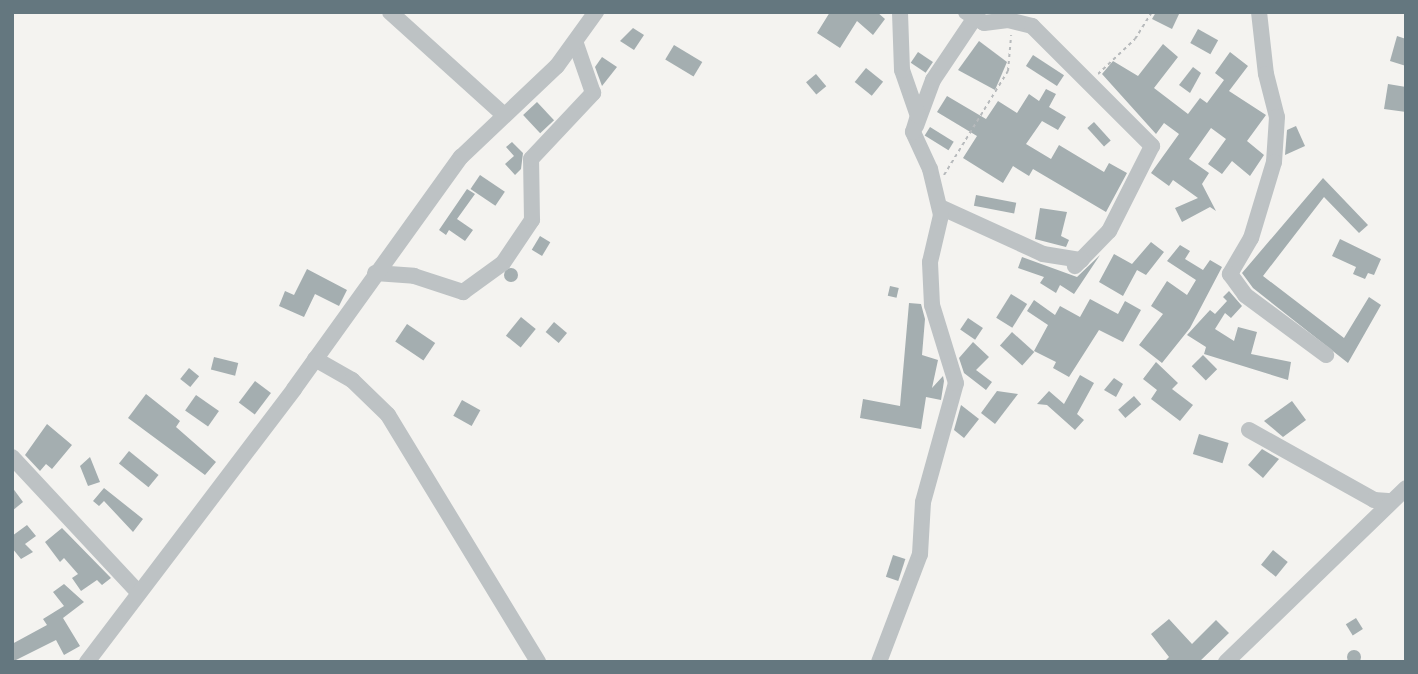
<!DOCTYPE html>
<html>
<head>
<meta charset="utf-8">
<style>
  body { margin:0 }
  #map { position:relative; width:1418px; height:674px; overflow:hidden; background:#f4f3f0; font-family:Montserrat,sans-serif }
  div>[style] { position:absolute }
  .building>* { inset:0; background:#a4aeb0; transform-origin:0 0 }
  .round { border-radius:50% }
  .path>* { height:2px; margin-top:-1px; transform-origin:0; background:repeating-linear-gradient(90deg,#b7babc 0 3.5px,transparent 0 7px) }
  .minor>* { height:16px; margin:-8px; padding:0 8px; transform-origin:8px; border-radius:8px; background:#bdc2c4 }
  span { translate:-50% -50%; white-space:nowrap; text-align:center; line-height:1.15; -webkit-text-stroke:7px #fff; paint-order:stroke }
  .frame { position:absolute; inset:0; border:14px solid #64777f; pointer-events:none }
</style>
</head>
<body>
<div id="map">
  <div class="building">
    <div style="clip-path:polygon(830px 12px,877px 12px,885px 19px,873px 35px,857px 21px,840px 48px,817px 33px)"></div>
    <div style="clip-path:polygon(1156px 12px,1180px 12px,1172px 29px,1152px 19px)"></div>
    <div style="clip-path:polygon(633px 28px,644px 35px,634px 50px,620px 41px)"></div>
    <div style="left:1198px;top:29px;width:23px;height:16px;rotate:29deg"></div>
    <div style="clip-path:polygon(1397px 36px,1406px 39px,1406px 66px,1390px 61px)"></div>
    <div style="clip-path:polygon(979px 41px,1007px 62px,995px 90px,958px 70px)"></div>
    <div style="clip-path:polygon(1163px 44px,1178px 57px,1154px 88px,1188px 114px,1200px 98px,1207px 103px,1224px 80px,1215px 73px,1230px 52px,1248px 66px,1229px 91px,1266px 115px,1247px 141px,1264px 155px,1250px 176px,1232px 161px,1222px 174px,1208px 164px,1226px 139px,1211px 128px,1189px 159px,1209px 173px,1202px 184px,1216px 211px,1210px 207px,1182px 222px,1175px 208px,1198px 198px,1173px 180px,1169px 186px,1151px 173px,1179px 134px,1164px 123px,1156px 134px,1102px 74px,1113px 61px,1138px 76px)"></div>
    <div style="left:674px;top:45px;width:33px;height:17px;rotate:31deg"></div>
    <div style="left:918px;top:52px;width:18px;height:13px;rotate:34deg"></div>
    <div style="left:1033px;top:55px;width:37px;height:13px;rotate:33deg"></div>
    <div style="clip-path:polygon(602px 57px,617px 67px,602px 86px,595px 67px)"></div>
    <div style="clip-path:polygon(1193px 67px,1201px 73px,1190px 93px,1179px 85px)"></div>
    <div style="left:866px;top:68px;width:22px;height:18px;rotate:39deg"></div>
    <div style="left:816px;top:74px;width:16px;height:13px;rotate:50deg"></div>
    <div style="clip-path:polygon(1388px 84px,1406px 87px,1406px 112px,1384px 109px)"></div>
    <div style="clip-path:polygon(1046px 89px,1056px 94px,1049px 107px,1066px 117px,1058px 130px,1042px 121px,1026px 144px,1051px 159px,1059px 145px,1104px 172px,1109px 163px,1127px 173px,1106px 212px,1033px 169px,1029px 176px,1013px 166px,1003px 183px,963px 158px,977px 136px,937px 112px,947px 96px,986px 119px,998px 101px,1017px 113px,1029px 94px,1039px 101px)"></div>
    <div style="left:537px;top:102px;width:25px;height:19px;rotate:47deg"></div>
    <div style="left:1094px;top:122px;width:25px;height:9px;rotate:48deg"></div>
    <div style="clip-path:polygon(1296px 126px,1305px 146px,1285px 155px,1287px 130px)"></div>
    <div style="left:930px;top:127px;width:28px;height:10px;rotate:32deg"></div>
    <div style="clip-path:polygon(512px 142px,523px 153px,521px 169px,515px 175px,505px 164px,514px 156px,506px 147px)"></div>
    <div style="left:480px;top:175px;width:30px;height:17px;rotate:34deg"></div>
    <div style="clip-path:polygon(1323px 178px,1368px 225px,1359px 233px,1324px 197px,1263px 276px,1344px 338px,1369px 297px,1381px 305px,1348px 363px,1253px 288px,1242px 273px)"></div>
    <div style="clip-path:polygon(467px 189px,475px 194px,457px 219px,473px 230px,465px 241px,449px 230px,446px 235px,439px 230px)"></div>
    <div style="left:976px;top:195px;width:41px;height:11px;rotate:11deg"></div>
    <div style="clip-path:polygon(1040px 208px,1067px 212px,1061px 236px,1069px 240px,1066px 247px,1035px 239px)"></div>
    <div style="left:540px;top:236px;width:12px;height:16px;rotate:31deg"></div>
    <div style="clip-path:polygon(1340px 239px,1381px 259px,1374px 275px,1368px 273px,1365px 279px,1353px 274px,1356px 267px,1332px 256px)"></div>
    <div style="clip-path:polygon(1151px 242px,1164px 252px,1146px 275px,1137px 270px,1123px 296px,1099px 282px,1114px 254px,1132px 264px)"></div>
    <div style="clip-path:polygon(1180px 245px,1190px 251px,1185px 259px,1203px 270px,1210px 260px,1222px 267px,1190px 328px,1162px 363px,1139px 345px,1163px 314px,1151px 306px,1167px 281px,1187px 295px,1196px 280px,1167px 261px)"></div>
    <div style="clip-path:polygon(1100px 255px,1074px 294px,1060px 285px,1056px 293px,1040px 283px,1044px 277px,1018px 268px,1022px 257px,1077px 277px)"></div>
    <div class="round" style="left:504px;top:268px;width:14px;height:14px"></div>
    <div style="clip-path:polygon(307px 269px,347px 290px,339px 306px,315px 294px,304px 317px,279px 306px,285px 291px,294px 295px)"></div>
    <div style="left:890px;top:286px;width:9px;height:10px;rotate:13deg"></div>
    <div style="clip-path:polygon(1229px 291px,1242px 306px,1231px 318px,1225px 313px,1215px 329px,1234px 341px,1238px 327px,1257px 332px,1251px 354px,1291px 362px,1288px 380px,1204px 354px,1206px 347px,1187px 335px,1210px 310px,1215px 314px,1227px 301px,1223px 297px)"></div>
    <div style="left:1011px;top:294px;width:19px;height:28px;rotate:32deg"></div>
    <div style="clip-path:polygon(1090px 299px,1118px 314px,1125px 301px,1141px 310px,1123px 342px,1099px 330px,1069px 377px,1053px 368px,1056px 362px,1034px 351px,1048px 325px,1027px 311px,1034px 300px,1055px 315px,1060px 306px,1080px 317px)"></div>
    <div style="clip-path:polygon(909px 303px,921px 304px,925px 319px,922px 355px,938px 360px,932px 388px,943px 376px,944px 381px,941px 400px,926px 397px,921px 429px,860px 418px,863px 399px,900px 406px)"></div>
    <div style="left:521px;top:317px;width:19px;height:24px;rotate:39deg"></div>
    <div style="left:968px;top:318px;width:18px;height:14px;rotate:34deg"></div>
    <div style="left:554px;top:322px;width:17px;height:13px;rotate:40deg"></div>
    <div style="left:407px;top:324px;width:34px;height:21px;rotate:34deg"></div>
    <div style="left:1012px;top:332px;width:30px;height:18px;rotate:42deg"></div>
    <div style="clip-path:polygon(973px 342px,989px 357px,976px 370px,992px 382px,986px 390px,964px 373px,959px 358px)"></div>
    <div style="left:1203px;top:355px;width:20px;height:16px;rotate:45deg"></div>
    <div style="left:214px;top:357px;width:25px;height:13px;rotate:14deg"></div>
    <div style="clip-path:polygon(1156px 362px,1178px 383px,1172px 389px,1193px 405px,1180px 421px,1151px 399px,1157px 390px,1143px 379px)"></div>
    <div style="left:189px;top:368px;width:13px;height:14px;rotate:39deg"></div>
    <div style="clip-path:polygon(1080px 375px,1094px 383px,1077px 414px,1084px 420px,1075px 430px,1047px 405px,1037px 404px,1049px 391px,1064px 404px)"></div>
    <div style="clip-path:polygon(1114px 378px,1123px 384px,1116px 397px,1104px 390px)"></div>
    <div style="left:255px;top:381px;width:20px;height:27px;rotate:37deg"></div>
    <div style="clip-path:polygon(997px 391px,1018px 394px,995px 424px,981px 413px)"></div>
    <div style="clip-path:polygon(146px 394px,180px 421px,176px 427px,216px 462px,205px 475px,128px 418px)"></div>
    <div style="left:196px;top:395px;width:28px;height:19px;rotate:35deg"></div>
    <div style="left:1134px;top:396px;width:11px;height:21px;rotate:49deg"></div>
    <div style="left:462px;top:400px;width:21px;height:18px;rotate:29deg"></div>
    <div style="clip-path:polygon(1292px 401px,1306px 420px,1283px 437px,1264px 421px)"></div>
    <div style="clip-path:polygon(961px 405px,979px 419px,964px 438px,954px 430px)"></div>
    <div style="clip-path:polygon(47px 424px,72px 445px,52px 469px,46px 464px,40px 471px,25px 455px)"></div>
    <div style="left:1199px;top:434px;width:31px;height:21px;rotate:17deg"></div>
    <div style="clip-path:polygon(1262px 449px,1279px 459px,1263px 478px,1248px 465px)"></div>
    <div style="left:129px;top:451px;width:38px;height:16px;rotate:39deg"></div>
    <div style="clip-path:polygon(90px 457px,100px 482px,88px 486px,80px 466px)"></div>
    <div style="clip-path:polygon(12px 487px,23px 502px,12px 511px)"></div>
    <div style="clip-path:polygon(104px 488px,143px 519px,133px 532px,104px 501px,99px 506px,93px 501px)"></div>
    <div style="clip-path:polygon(27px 525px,36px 536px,25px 544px,33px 552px,21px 559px,12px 548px,12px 536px)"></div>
    <div style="clip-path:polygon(62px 528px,111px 578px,102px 585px,97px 580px,81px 591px,72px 578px,78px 574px,64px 558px,60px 562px,45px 542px)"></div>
    <div style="left:1273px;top:550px;width:19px;height:19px;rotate:39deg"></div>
    <div style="left:893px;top:555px;width:13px;height:23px;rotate:18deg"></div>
    <div style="clip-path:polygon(64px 584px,84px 602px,63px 618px,80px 646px,64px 655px,56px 640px,12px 662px,12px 644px,47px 625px,43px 619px,64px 606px,53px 592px)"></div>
    <div style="left:1356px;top:618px;width:13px;height:12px;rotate:58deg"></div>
    <div style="clip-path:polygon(1169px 619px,1192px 644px,1216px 620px,1229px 633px,1199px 662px,1164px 662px,1169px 657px,1151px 634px)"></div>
    <div class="round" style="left:1347px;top:650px;width:14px;height:14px"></div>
  </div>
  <div class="path">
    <div style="left:1098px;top:74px;width:51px;rotate:-43.4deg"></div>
    <div style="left:1135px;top:39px;width:32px;rotate:-58deg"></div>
    <div style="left:944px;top:175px;width:122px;rotate:-58.4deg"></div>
    <div style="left:1008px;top:71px;width:36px;rotate:-85deg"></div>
  </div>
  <div class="minor">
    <div style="left:390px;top:12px;width:154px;rotate:42.1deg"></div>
    <div style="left:966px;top:12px;width:21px;rotate:31deg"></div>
    <div style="left:984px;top:23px;width:24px;rotate:-7deg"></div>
    <div style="left:1008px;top:20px;width:25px;rotate:14deg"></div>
    <div style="left:1032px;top:26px;width:170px;rotate:45deg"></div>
    <div style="left:1152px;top:146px;width:95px;rotate:116.8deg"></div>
    <div style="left:1109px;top:231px;width:49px;rotate:134.2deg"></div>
    <div style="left:1259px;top:12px;width:62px;rotate:83.6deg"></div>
    <div style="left:1266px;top:74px;width:44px;rotate:75.7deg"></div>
    <div style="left:1277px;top:117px;width:45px;rotate:93.8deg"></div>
    <div style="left:1274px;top:162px;width:79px;rotate:106.8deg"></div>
    <div style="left:1251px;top:238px;width:42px;rotate:120.3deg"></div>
    <div style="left:1230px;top:274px;width:26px;rotate:54deg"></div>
    <div style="left:1245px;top:295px;width:101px;rotate:36.5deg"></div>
    <div style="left:916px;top:126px;width:49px;rotate:-69.7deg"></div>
    <div style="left:933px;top:80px;width:73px;rotate:-56.1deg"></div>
    <div style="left:940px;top:207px;width:113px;rotate:24.5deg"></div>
    <div style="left:1043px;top:254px;width:39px;rotate:9deg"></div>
    <div style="left:375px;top:273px;width:39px;rotate:4deg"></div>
    <div style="left:414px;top:276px;width:52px;rotate:18.1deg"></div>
    <div style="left:463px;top:292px;width:49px;rotate:-35.9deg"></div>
    <div style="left:503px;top:263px;width:52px;rotate:-56deg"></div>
    <div style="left:532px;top:220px;width:61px;rotate:-90.9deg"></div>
    <div style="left:531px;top:159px;width:91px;rotate:-46.8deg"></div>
    <div style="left:593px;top:93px;width:52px;rotate:-109.1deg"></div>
    <div style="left:315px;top:359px;width:43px;rotate:29.6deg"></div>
    <div style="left:352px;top:380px;width:50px;rotate:44.2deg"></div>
    <div style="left:388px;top:415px;width:289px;rotate:58.7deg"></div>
    <div style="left:1249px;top:430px;width:143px;rotate:29.2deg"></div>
    <div style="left:1374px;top:500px;width:14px;rotate:4deg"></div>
    <div style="left:12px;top:457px;width:186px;rotate:47deg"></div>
    <div style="left:87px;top:662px;width:343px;rotate:-52.8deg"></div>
    <div style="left:294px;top:389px;width:286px;rotate:-54.3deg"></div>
    <div style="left:461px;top:157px;width:132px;rotate:-43.5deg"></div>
    <div style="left:557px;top:66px;width:67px;rotate:-54.2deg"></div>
    <div style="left:879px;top:662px;width:116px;rotate:-69.2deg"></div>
    <div style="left:920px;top:554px;width:52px;rotate:-86.7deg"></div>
    <div style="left:923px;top:502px;width:123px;rotate:-74.5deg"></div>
    <div style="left:956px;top:383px;width:82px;rotate:-107.1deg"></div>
    <div style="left:932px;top:305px;width:43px;rotate:-92.7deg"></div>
    <div style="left:930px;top:262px;width:48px;rotate:-76.8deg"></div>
    <div style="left:941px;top:215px;width:47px;rotate:-103.4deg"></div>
    <div style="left:930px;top:169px;width:41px;rotate:-114.7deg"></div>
    <div style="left:913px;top:132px;width:17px;rotate:-73deg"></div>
    <div style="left:918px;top:116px;width:49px;rotate:-109.2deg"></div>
    <div style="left:902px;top:70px;width:58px;rotate:-92deg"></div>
    <div style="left:1226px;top:662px;width:250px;rotate:-44deg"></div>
  </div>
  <div class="frame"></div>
</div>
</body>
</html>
